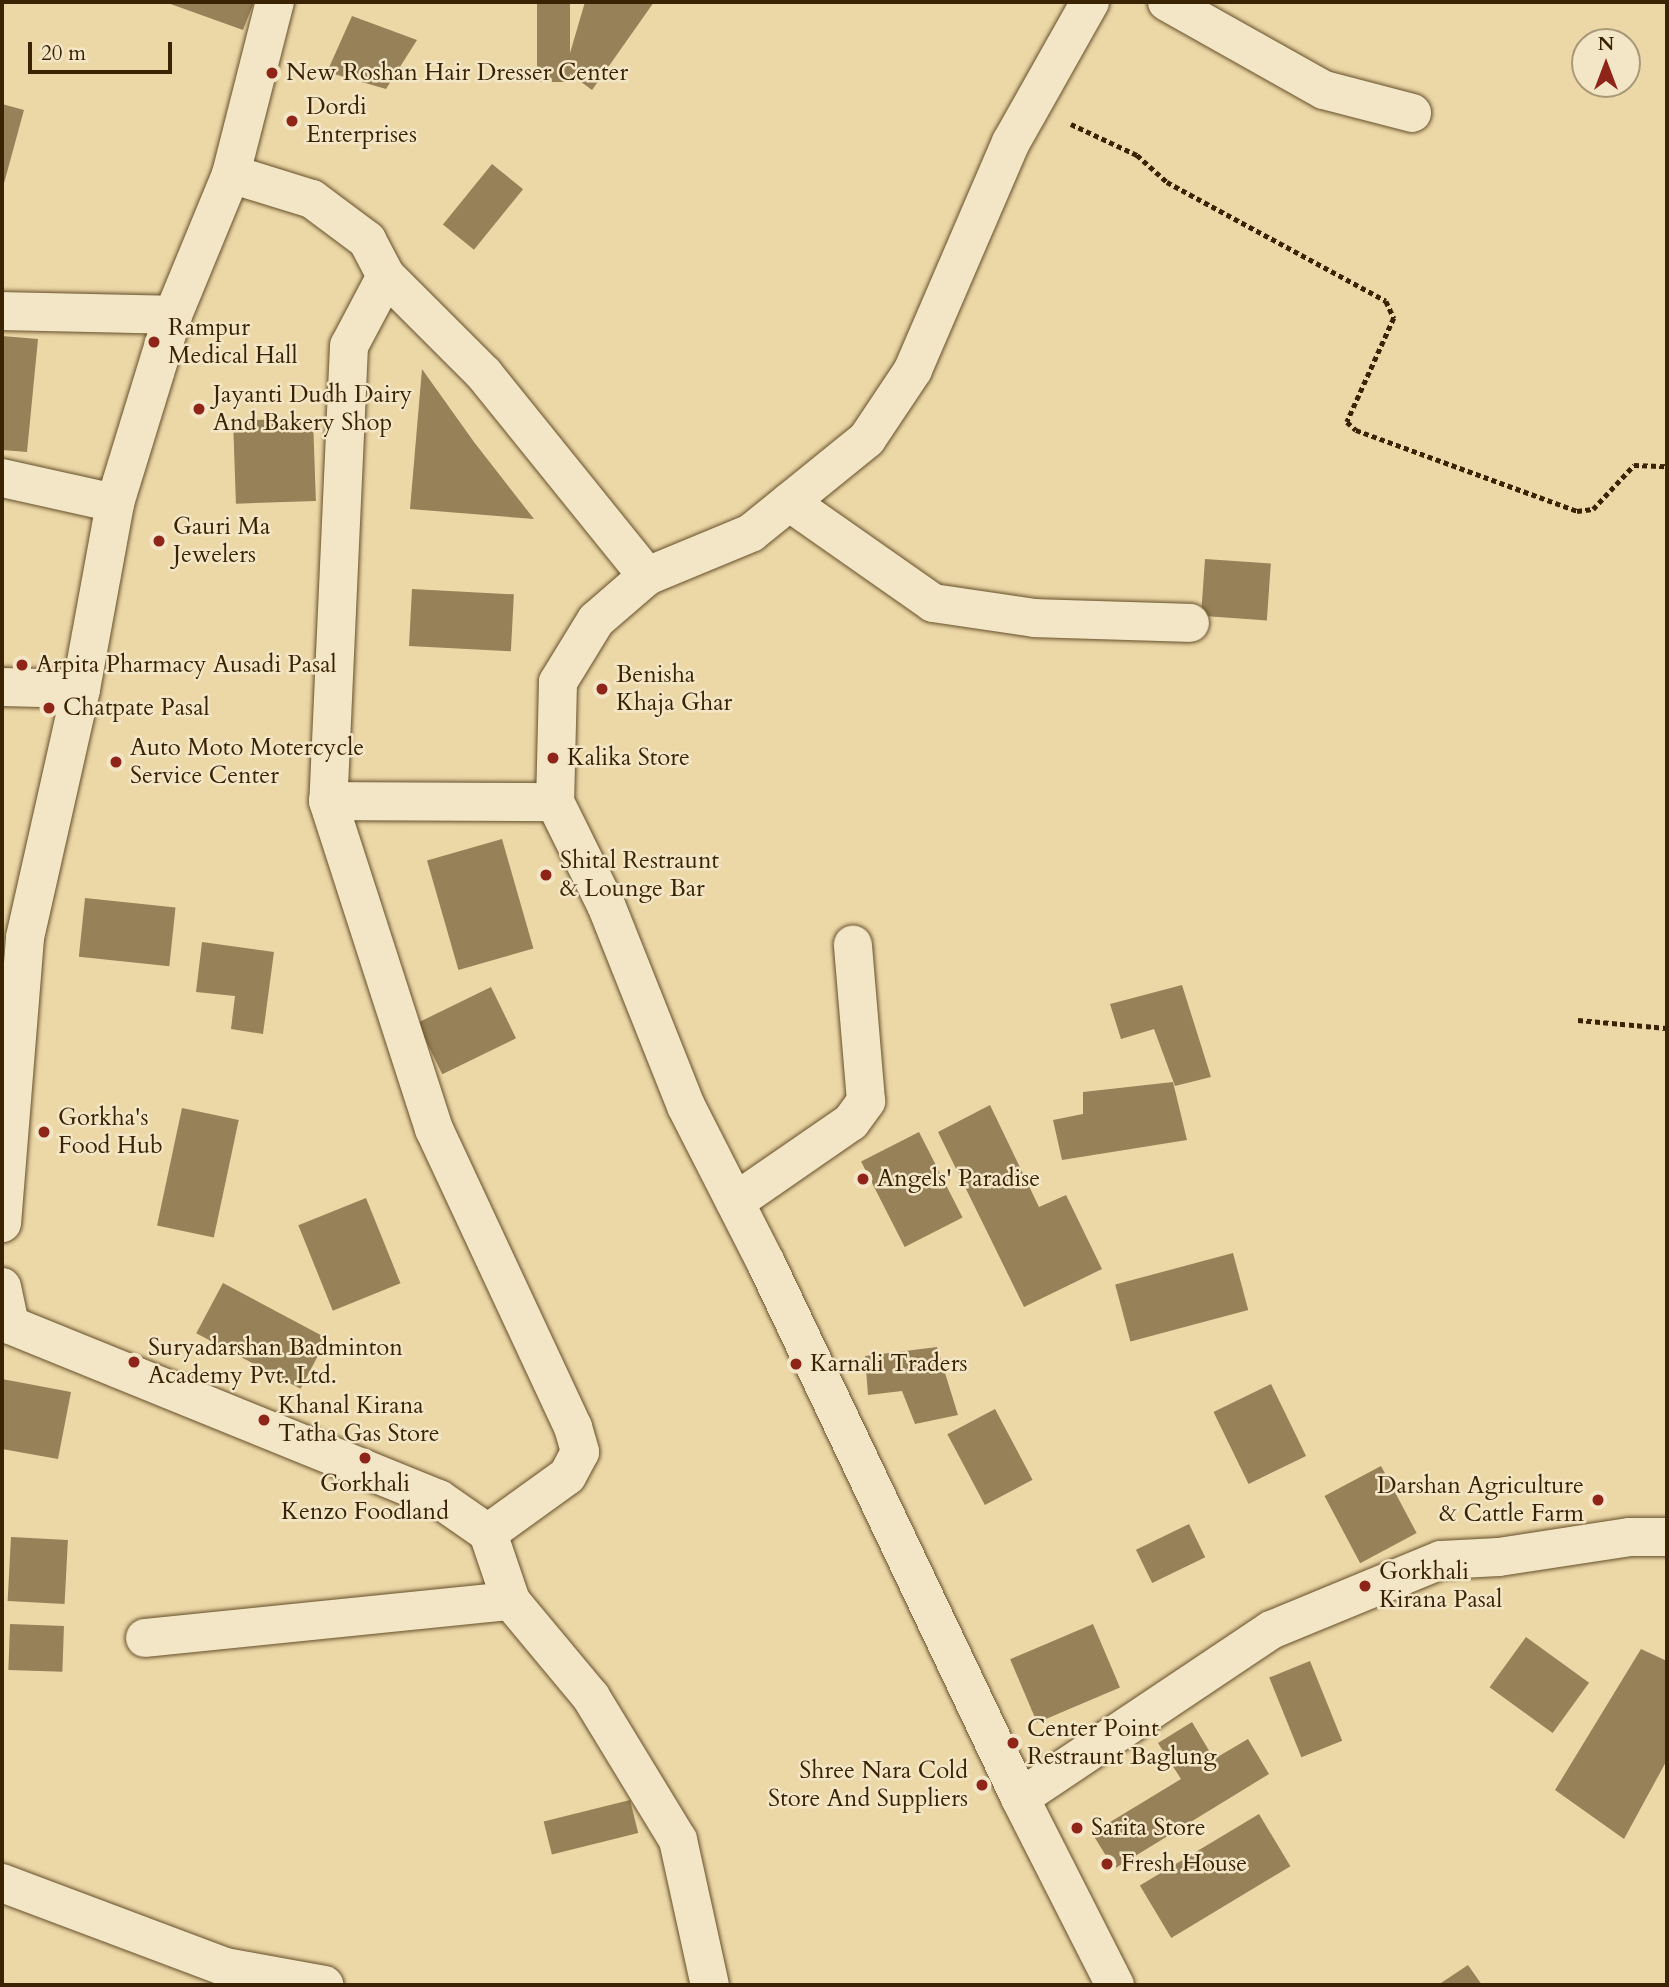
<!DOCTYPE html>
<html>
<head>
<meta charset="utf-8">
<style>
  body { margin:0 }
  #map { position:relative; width:1669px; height:1987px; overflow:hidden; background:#ecd8a7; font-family:Cardo,serif }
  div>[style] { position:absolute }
  .building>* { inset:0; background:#978158; transform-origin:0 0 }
  .path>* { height:4.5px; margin-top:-2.25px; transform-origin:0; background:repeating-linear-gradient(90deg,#3a2302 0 5px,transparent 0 8.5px) }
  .roads { filter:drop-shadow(0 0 2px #66502b) drop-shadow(0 0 2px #66502b) }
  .minor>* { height:38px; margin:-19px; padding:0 19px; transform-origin:19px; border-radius:19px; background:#f3e6c6 }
  .tertiary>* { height:38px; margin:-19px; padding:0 19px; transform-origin:19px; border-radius:19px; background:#f3e6c6 }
  .dots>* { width:19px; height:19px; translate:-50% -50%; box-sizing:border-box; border:4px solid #f3e6c6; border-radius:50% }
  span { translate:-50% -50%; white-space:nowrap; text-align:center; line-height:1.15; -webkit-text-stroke:5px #f3e6c6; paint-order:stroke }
  .poi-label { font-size:24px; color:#3a2302 }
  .left { translate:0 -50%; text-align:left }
  .right { translate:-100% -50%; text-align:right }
  .frame { position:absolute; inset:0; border:4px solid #3a2302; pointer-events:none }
  .north { position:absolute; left:1571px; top:28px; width:70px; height:70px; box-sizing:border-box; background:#f3e6c6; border:2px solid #a99878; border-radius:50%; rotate:0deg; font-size:19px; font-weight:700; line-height:28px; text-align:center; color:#3a2302 }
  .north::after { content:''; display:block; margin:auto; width:24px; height:32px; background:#8f2418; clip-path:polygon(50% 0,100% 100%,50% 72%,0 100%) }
  .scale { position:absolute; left:28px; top:42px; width:144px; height:32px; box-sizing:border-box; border:4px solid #3a2302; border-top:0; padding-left:9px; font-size:21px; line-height:24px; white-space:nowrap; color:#3a2302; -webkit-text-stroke:5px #f3e6c6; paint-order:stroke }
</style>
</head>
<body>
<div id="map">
  <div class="building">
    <div style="clip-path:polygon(165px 2px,254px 2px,243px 30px)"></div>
    <div style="left:537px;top:2px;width:33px;height:80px"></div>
    <div style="clip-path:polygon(585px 2px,654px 2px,592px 90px,565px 70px)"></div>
    <div style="clip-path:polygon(352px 16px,417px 40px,386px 89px,327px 72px)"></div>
    <div style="clip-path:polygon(2px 104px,24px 110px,3px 187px,2px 187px)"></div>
    <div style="left:492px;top:164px;width:40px;height:78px;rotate:39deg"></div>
    <div style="clip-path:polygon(2px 336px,38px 339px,27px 452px,2px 450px)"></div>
    <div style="clip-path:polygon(422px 369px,474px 442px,534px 519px,410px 509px)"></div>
    <div style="left:313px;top:418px;width:83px;height:80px;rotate:88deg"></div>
    <div style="left:1205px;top:559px;width:66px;height:57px;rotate:4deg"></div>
    <div style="left:412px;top:589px;width:102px;height:57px;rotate:3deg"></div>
    <div style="left:502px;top:839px;width:114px;height:78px;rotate:74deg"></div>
    <div style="left:85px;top:898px;width:91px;height:59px;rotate:6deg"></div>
    <div style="clip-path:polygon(202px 942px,274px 952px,263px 1034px,231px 1029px,235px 996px,196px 992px)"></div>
    <div style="clip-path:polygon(1182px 985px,1211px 1077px,1175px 1086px,1154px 1029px,1121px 1039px,1110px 1004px)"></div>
    <div style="left:491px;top:987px;width:57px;height:82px;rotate:64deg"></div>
    <div style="clip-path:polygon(1173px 1082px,1187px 1140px,1062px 1160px,1053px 1120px,1083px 1114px,1083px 1092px)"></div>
    <div style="clip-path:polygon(990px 1105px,1039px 1207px,1066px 1195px,1102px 1269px,1024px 1307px,938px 1132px)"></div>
    <div style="left:182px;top:1108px;width:58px;height:120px;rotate:12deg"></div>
    <div style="left:919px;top:1132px;width:96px;height:65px;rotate:63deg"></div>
    <div style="left:366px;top:1198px;width:92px;height:73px;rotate:68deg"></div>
    <div style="left:1233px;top:1253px;width:59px;height:122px;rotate:75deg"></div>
    <div style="left:223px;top:1283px;width:118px;height:57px;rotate:28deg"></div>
    <div style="clip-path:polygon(937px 1347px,958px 1415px,915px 1424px,902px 1391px,868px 1395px,865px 1356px)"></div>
    <div style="clip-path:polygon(2px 1379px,71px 1392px,58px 1459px,2px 1449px)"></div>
    <div style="left:1271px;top:1384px;width:80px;height:64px;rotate:64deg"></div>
    <div style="left:995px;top:1409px;width:80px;height:54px;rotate:62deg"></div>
    <div style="left:1381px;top:1466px;width:76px;height:64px;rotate:62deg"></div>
    <div style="left:1189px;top:1524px;width:37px;height:59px;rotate:64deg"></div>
    <div style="left:11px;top:1537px;width:57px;height:64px;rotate:3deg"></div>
    <div style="left:10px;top:1624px;width:54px;height:46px;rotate:2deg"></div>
    <div style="left:1093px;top:1624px;width:69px;height:90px;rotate:67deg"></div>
    <div style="left:1526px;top:1637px;width:78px;height:62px;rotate:36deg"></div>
    <div style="clip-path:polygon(1641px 1649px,1667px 1661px,1667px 1760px,1624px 1839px,1555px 1790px)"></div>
    <div style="left:1310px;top:1661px;width:86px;height:44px;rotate:68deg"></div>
    <div style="clip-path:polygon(1192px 1722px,1214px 1759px,1248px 1739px,1269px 1774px,1114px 1869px,1092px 1833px,1181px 1779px,1158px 1743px)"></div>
    <div style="left:630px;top:1800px;width:34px;height:89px;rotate:76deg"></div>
    <div style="left:1259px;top:1814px;width:61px;height:139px;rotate:59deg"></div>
    <div style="clip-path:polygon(1468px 1965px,1482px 1985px,1438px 1985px)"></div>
  </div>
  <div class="path">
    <div style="left:1071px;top:124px;width:73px;rotate:25.2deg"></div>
    <div style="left:1137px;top:155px;width:40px;rotate:42deg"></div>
    <div style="left:1167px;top:182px;width:249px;rotate:28.5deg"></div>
    <div style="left:1386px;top:301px;width:19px;rotate:65deg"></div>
    <div style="left:1394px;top:318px;width:114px;rotate:114.3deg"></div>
    <div style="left:1347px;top:422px;width:12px;rotate:42deg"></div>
    <div style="left:1356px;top:430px;width:235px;rotate:20.1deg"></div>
    <div style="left:1577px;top:511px;width:16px;rotate:-7deg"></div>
    <div style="left:1593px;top:509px;width:60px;rotate:-47deg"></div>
    <div style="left:1634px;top:465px;width:33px;rotate:2deg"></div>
    <div style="left:1578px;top:1020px;width:89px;rotate:5.1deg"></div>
  </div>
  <div class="roads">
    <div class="minor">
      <div style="left:1090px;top:2px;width:161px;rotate:119.4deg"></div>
      <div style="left:1011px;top:142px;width:248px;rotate:113.3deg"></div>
      <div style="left:913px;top:370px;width:83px;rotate:123.7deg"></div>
      <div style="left:867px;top:439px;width:149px;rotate:141deg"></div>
      <div style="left:751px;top:533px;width:113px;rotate:157.5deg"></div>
      <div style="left:647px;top:576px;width:67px;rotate:139.2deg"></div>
      <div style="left:596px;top:620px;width:73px;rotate:121.5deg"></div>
      <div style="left:558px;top:682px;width:120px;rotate:91.4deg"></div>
      <div style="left:555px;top:802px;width:115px;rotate:63.7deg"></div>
      <div style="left:606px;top:905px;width:216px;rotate:68.3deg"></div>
      <div style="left:686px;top:1106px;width:176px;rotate:63deg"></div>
      <div style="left:766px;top:1263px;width:592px;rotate:64.6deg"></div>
      <div style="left:1020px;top:1798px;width:210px;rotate:63.1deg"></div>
      <div style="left:1167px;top:2px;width:180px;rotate:29.3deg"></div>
      <div style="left:1324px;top:90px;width:91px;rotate:14.6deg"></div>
      <div style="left:231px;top:174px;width:85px;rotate:17.2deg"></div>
      <div style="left:312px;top:199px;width:69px;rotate:36.7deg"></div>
      <div style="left:367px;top:240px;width:41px;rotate:62.2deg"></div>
      <div style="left:386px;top:276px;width:139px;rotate:45deg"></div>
      <div style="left:484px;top:374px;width:260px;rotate:51.1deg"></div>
      <div style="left:386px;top:276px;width:79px;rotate:117.9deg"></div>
      <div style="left:349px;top:346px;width:455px;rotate:92.6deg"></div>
      <div style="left:328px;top:801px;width:345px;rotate:72.1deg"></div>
      <div style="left:434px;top:1129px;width:329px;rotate:65deg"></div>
      <div style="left:573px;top:1427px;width:26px;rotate:74deg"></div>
      <div style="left:580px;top:1452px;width:27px;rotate:118deg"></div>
      <div style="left:567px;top:1476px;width:97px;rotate:144.2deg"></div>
      <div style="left:2px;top:311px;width:171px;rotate:1.3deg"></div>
      <div style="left:2px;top:478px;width:116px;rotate:12.5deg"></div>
      <div style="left:789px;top:502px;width:176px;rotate:35deg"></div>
      <div style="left:933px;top:603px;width:103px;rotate:8.4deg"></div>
      <div style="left:1035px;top:618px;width:155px;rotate:1.8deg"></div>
      <div style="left:2px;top:687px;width:79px;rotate:1.5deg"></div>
      <div style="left:81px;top:689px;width:255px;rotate:102.7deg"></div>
      <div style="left:25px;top:938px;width:286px;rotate:94.6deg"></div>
      <div style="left:328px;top:801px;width:227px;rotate:0.3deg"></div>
      <div style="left:735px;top:1202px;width:141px;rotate:-34.6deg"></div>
      <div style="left:851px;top:1122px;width:26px;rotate:-54deg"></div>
      <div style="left:866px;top:1101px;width:157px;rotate:-94.8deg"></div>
      <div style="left:2px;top:1287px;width:39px;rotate:78deg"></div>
      <div style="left:10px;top:1325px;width:463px;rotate:22.1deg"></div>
      <div style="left:439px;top:1499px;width:60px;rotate:34.8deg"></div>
      <div style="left:488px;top:1533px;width:72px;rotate:71.3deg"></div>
      <div style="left:511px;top:1601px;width:125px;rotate:50.2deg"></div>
      <div style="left:591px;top:1697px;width:167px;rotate:58.7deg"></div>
      <div style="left:678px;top:1840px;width:148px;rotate:77.6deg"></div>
      <div style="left:145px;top:1638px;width:368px;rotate:-5.8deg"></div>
      <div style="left:1020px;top:1798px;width:302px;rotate:-33.8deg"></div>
      <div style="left:1271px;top:1630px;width:184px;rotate:-22.4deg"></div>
      <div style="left:1441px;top:1560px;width:58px;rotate:-3deg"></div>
      <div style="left:1499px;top:1557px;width:133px;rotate:-8.7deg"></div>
      <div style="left:1630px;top:1537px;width:37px"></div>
      <div style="left:2px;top:1883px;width:238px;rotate:20.6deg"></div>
      <div style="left:225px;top:1967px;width:101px;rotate:10.3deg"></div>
    </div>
    <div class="tertiary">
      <div style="left:81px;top:689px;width:189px;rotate:-79.6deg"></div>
      <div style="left:115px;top:503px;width:197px;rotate:-72.9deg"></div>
      <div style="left:173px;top:315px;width:152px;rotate:-67.6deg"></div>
      <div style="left:231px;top:174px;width:178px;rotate:-75.7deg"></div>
    </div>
  </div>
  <div class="dots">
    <div style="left:272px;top:73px;background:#8f2418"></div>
    <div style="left:292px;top:121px;background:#8f2418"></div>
    <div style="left:154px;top:342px;background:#8f2418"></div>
    <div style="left:199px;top:409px;background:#8f2418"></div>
    <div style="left:159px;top:541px;background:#8f2418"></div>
    <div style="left:22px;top:665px;background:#8f2418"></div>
    <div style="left:602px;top:689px;background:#8f2418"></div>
    <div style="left:49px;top:708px;background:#8f2418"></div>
    <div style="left:553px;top:758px;background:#8f2418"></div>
    <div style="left:116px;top:762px;background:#8f2418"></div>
    <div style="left:546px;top:875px;background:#8f2418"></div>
    <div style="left:44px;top:1132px;background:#8f2418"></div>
    <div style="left:863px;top:1179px;background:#8f2418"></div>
    <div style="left:134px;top:1362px;background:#8f2418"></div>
    <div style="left:796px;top:1364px;background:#8f2418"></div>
    <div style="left:264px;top:1420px;background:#8f2418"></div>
    <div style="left:365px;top:1458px;background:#8f2418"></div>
    <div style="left:1598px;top:1500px;background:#8f2418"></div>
    <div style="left:1365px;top:1586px;background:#8f2418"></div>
    <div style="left:1013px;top:1743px;background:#8f2418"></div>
    <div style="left:982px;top:1785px;background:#8f2418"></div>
    <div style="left:1077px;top:1828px;background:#8f2418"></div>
    <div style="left:1107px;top:1864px;background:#8f2418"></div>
  </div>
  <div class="poi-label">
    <span class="left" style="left:286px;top:73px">New Roshan Hair Dresser Center</span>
    <span class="left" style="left:306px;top:121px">Dordi<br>Enterprises</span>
    <span class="left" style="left:168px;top:342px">Rampur<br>Medical Hall</span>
    <span class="left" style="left:213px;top:409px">Jayanti Dudh Dairy<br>And Bakery Shop</span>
    <span class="left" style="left:173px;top:541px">Gauri Ma<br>Jewelers</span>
    <span class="left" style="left:36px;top:665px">Arpita Pharmacy Ausadi Pasal</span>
    <span class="left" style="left:616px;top:689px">Benisha<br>Khaja Ghar</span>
    <span class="left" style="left:63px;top:708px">Chatpate Pasal</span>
    <span class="left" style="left:130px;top:762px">Auto Moto Motercycle<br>Service Center</span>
    <span class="left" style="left:567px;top:758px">Kalika Store</span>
    <span class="left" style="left:560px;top:875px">Shital Restraunt<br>&amp; Lounge Bar</span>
    <span class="left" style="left:58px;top:1132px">Gorkha's<br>Food Hub</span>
    <span class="left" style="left:877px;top:1179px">Angels' Paradise</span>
    <span class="left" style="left:148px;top:1362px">Suryadarshan Badminton<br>Academy Pvt. Ltd.</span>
    <span class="left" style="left:810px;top:1364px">Karnali Traders</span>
    <span class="left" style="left:278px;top:1420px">Khanal Kirana<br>Tatha Gas Store</span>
    <span style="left:365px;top:1498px">Gorkhali<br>Kenzo Foodland</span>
    <span class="right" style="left:1584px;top:1500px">Darshan Agriculture<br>&amp; Cattle Farm</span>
    <span class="left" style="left:1379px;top:1586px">Gorkhali<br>Kirana Pasal</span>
    <span class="left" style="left:1027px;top:1743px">Center Point<br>Restraunt Baglung</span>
    <span class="right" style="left:968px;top:1785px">Shree Nara Cold<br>Store And Suppliers</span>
    <span class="left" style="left:1091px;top:1828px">Sarita Store</span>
    <span class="left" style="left:1121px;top:1864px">Fresh House</span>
  </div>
  <div class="frame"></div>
  <div class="north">N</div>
  <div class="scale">20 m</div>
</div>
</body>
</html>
